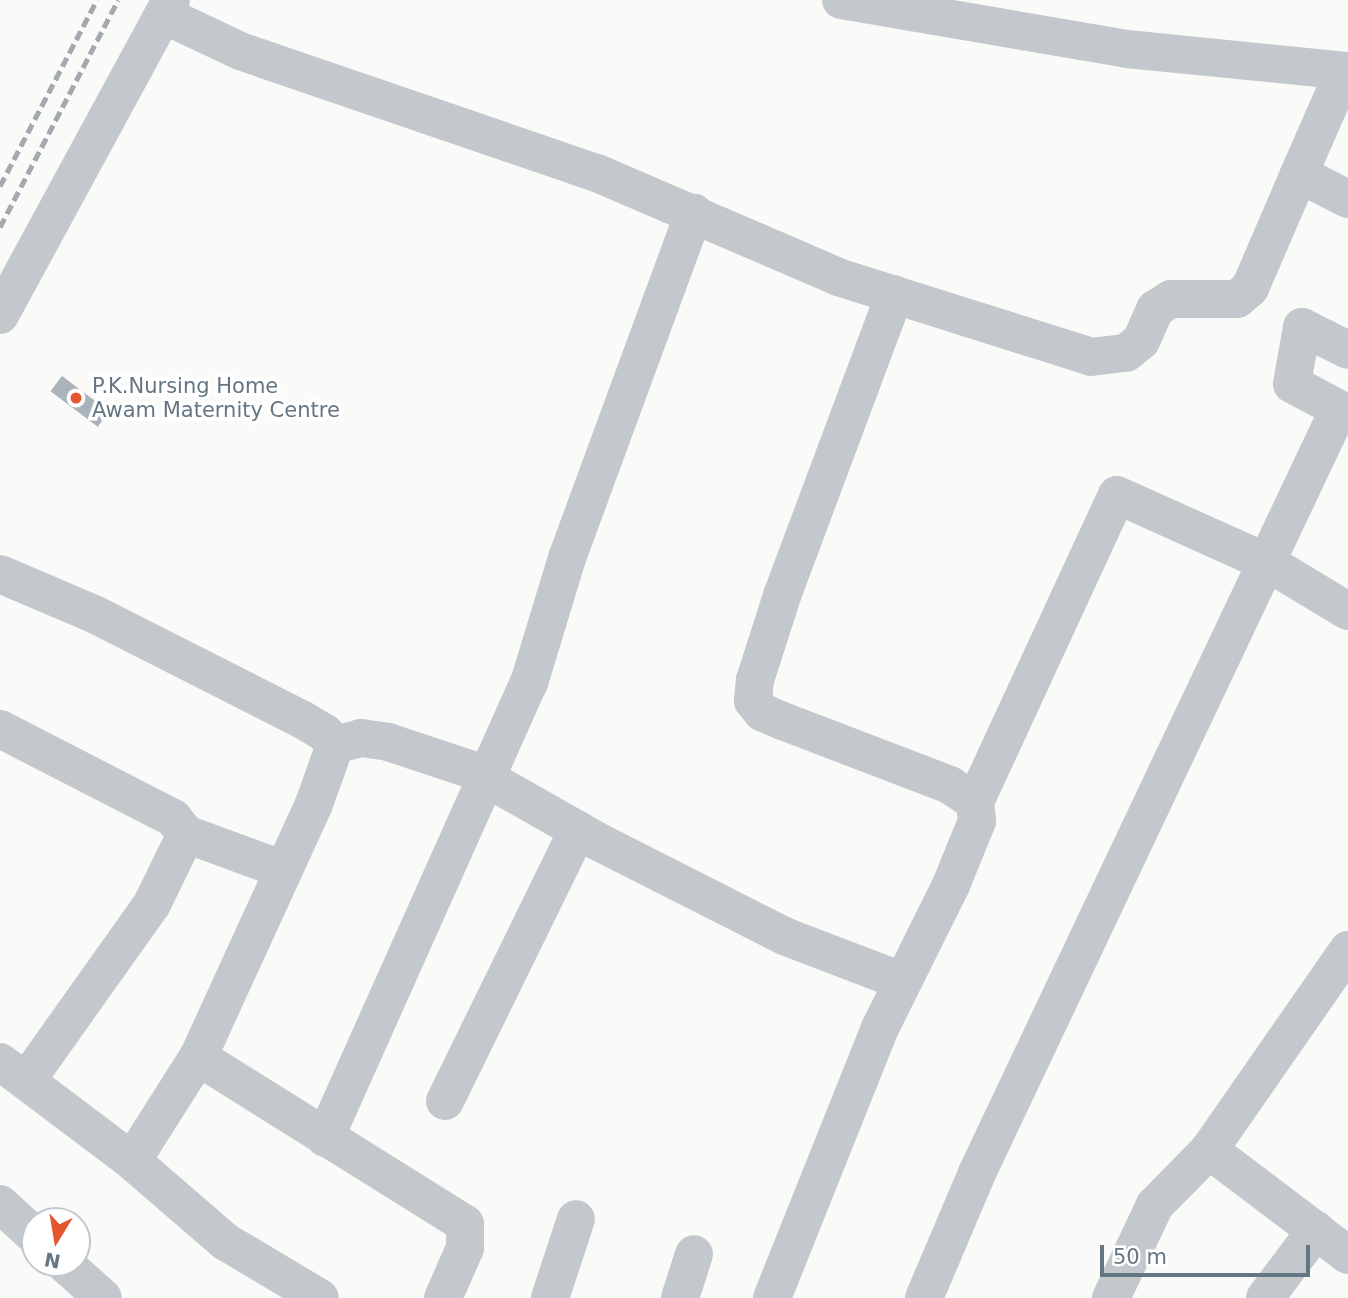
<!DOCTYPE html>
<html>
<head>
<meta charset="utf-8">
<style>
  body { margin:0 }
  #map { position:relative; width:1348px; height:1298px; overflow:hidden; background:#fafaf8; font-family:"DejaVu Sans",sans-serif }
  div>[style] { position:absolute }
  .building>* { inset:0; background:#aab3b9; transform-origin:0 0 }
  .minor>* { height:38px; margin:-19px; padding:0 19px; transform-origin:19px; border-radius:19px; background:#c3c8cc }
  .rail>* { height:5px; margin-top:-2.5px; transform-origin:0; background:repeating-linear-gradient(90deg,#a2aab0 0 10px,transparent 0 15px) }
  .dots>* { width:19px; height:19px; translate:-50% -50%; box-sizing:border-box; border:4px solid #fff; border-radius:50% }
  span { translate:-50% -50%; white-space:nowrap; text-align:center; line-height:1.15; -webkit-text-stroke:7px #fff; paint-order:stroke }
  .poi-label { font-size:21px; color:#657683 }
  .left { translate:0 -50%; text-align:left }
  .north { position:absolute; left:21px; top:1207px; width:70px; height:70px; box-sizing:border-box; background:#fff; border:2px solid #c1c8cd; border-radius:50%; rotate:191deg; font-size:19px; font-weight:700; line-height:28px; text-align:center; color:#657683 }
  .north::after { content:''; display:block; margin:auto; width:24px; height:32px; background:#e4572e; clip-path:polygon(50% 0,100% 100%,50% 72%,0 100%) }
  .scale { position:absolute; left:1100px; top:1245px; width:210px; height:32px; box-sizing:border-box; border:4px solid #657683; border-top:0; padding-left:9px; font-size:21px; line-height:24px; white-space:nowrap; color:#657683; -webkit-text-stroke:5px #fff; paint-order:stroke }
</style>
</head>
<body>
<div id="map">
  <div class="building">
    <div style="left:62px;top:376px;width:59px;height:19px;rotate:37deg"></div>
  </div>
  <div class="minor">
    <div style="left:841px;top:0;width:290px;rotate:9.7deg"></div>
    <div style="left:1127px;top:49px;width:222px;rotate:5.7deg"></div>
    <div style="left:164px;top:15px;width:84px;rotate:25.3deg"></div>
    <div style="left:240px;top:51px;width:377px;rotate:18.9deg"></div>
    <div style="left:597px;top:173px;width:262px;rotate:23.3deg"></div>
    <div style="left:838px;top:277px;width:265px;rotate:17.5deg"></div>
    <div style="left:1091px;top:357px;width:35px;rotate:-7deg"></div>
    <div style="left:1126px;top:353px;width:19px;rotate:-39deg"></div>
    <div style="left:1141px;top:341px;width:35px;rotate:-66deg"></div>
    <div style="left:1155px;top:309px;width:19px;rotate:-32deg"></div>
    <div style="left:1171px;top:299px;width:66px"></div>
    <div style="left:1237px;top:299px;width:17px;rotate:-40deg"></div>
    <div style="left:1250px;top:288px;width:124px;rotate:-66.7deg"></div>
    <div style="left:1344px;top:71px;width:112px;rotate:113.6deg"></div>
    <div style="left:1299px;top:174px;width:55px;rotate:27deg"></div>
    <div style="left:0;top:315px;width:358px;rotate:-61.5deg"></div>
    <div style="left:0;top:574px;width:104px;rotate:23.1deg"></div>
    <div style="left:96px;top:615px;width:232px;rotate:26.9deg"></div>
    <div style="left:303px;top:720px;width:26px;rotate:31deg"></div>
    <div style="left:325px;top:733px;width:16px;rotate:50deg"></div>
    <div style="left:335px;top:745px;width:63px;rotate:109.6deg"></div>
    <div style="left:314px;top:804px;width:278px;rotate:114.6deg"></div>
    <div style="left:198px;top:1057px;width:123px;rotate:122.4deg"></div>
    <div style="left:0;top:729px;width:195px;rotate:27.2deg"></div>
    <div style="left:173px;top:818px;width:21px;rotate:51deg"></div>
    <div style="left:186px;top:834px;width:78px;rotate:115.9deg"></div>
    <div style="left:152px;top:904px;width:217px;rotate:125.4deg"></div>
    <div style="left:26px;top:1081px;width:133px;rotate:37deg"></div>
    <div style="left:132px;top:1161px;width:124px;rotate:40.8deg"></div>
    <div style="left:226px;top:1242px;width:109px;rotate:30.8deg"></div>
    <div style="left:335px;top:745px;width:27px;rotate:-15deg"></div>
    <div style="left:361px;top:738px;width:27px;rotate:8deg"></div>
    <div style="left:388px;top:742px;width:89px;rotate:18.4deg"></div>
    <div style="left:472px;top:770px;width:144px;rotate:29.6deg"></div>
    <div style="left:597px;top:841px;width:210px;rotate:26.9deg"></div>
    <div style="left:784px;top:936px;width:126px;rotate:20.9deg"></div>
    <div style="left:975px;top:802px;width:338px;rotate:-65.2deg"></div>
    <div style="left:1117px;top:495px;width:166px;rotate:24.2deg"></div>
    <div style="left:1268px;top:563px;width:93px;rotate:31deg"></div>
    <div style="left:186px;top:834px;width:104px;rotate:20.2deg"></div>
    <div style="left:1348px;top:950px;width:244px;rotate:124.8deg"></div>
    <div style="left:1209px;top:1150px;width:174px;rotate:37.1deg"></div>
    <div style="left:198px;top:1057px;width:315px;rotate:32deg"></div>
    <div style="left:465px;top:1224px;width:24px;rotate:90deg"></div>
    <div style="left:465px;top:1248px;width:55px;rotate:113.7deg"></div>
    <div style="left:0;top:1062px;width:32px;rotate:36deg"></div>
    <div style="left:445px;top:1101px;width:302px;rotate:-63.9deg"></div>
    <div style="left:325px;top:1138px;width:499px;rotate:-65.9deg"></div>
    <div style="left:529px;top:683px;width:131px;rotate:-73.1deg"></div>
    <div style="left:567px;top:558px;width:368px;rotate:-69.8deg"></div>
    <div style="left:0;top:1204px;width:47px;rotate:42.4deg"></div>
    <div style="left:64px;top:1263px;width:52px;rotate:41.9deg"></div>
    <div style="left:550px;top:1298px;width:83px;rotate:-71.8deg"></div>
    <div style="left:680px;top:1298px;width:46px;rotate:-72.3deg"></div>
    <div style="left:772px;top:1298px;width:291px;rotate:-68.2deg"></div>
    <div style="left:880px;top:1028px;width:160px;rotate:-63.6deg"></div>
    <div style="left:951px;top:885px;width:69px;rotate:-67.9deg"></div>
    <div style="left:977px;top:821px;width:19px;rotate:-96deg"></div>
    <div style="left:975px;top:802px;width:30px;rotate:-146deg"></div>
    <div style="left:950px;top:785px;width:177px;rotate:-159.1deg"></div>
    <div style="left:785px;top:722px;width:25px;rotate:-157deg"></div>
    <div style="left:762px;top:712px;width:14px;rotate:-129deg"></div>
    <div style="left:753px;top:701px;width:21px;rotate:-85deg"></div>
    <div style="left:755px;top:680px;width:91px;rotate:-72.2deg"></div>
    <div style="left:783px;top:593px;width:319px;rotate:-69.5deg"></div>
    <div style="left:924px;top:1298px;width:136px;rotate:-67deg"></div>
    <div style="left:977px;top:1173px;width:845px;rotate:-64.65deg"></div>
    <div style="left:1339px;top:409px;width:53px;rotate:-152deg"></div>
    <div style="left:1292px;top:384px;width:58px;rotate:-80deg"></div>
    <div style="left:1302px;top:327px;width:51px;rotate:26.6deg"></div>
    <div style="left:1111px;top:1298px;width:103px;rotate:-64.7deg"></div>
    <div style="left:1155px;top:1205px;width:77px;rotate:-45.5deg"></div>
    <div style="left:1265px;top:1298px;width:85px;rotate:-53.1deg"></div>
  </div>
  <div class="rail">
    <div style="left:0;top:186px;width:210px;rotate:-62.5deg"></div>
    <div style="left:0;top:227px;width:256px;rotate:-62.5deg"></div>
  </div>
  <div class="dots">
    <div style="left:76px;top:398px;background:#e4572e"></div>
  </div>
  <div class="poi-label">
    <span class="left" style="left:92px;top:398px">P.K.Nursing Home<br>Awam Maternity Centre</span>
  </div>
  <div class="north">N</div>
  <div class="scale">50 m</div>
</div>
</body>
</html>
